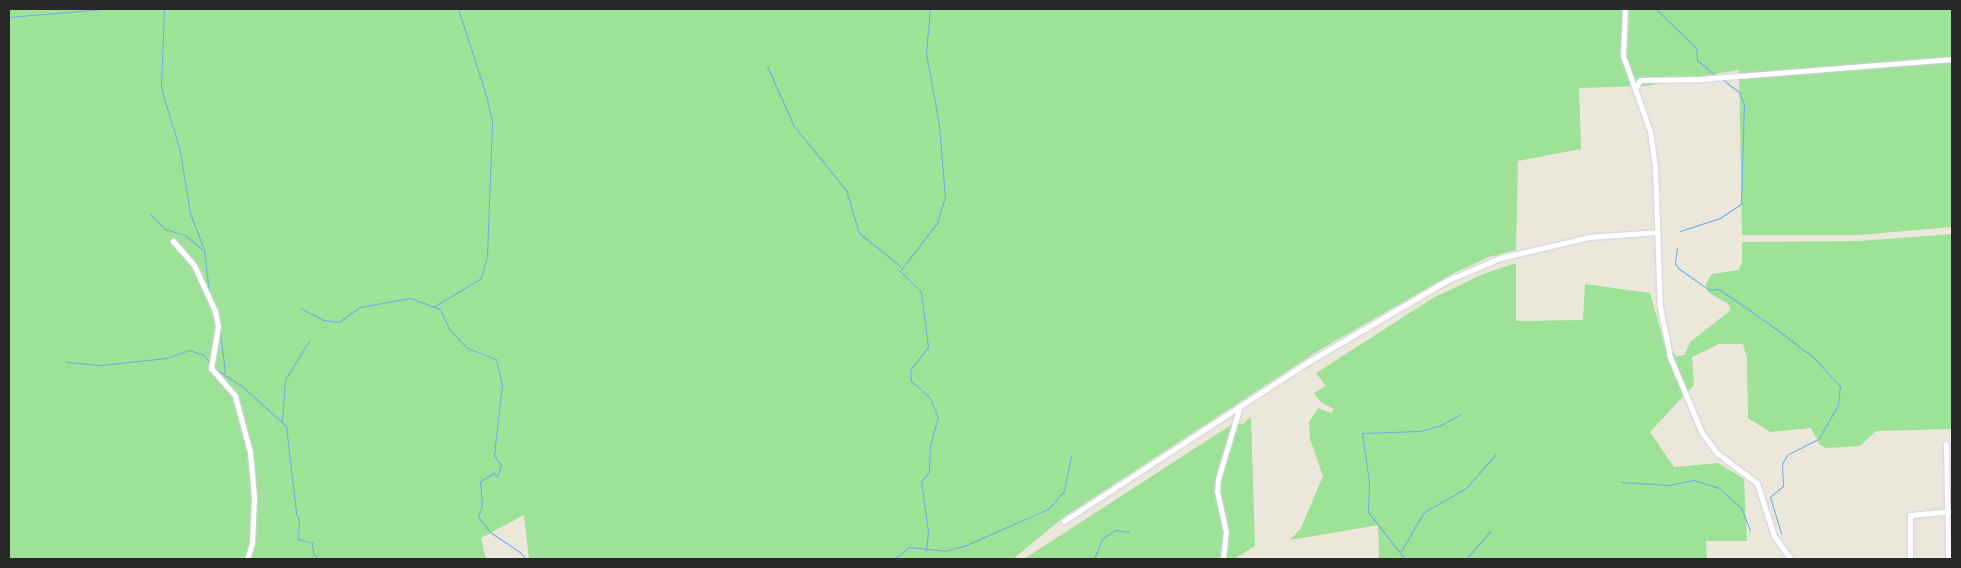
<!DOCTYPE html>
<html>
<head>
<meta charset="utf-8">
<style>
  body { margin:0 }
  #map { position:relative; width:1961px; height:568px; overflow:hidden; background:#ebe8db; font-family:Montserrat,sans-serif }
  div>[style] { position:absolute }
  .green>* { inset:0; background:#9de297 }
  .stream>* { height:1px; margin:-0.5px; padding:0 0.5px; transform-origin:0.5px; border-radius:0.5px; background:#6dabee }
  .roads { filter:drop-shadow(0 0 1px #d1d0e2) drop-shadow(0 0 1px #d1d0e2) }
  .minor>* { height:5px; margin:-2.5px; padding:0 2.5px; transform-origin:2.5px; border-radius:2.5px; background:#fff }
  span { translate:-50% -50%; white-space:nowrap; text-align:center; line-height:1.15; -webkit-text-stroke:4px #fff; paint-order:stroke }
  .frame { position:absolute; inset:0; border:10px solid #292929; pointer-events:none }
</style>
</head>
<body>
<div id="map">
  <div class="green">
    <div style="clip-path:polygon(9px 9px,1952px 9px,1952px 227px,1859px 235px,1742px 235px,1739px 70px,1646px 86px,1579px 88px,1581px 149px,1518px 161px,1516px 250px,1489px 257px,1454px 273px,1321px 349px,1064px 517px,1013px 559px,529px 559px,524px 515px,481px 538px,486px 559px,9px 559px)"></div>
    <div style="clip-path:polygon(1952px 234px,1952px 429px,1876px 431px,1860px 446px,1826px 448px,1820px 445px,1811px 428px,1770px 432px,1748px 418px,1747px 358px,1743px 344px,1719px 344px,1692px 357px,1694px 385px,1650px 432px,1674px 467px,1718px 463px,1744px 479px,1747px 541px,1706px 541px,1707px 559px,1379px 559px,1378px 525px,1290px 540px,1301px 528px,1323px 476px,1310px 439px,1309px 422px,1318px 408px,1331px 413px,1334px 409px,1322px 403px,1315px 395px,1315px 392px,1326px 386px,1316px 373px,1433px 298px,1483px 274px,1516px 263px,1516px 321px,1583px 320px,1585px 284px,1650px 293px,1663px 339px,1676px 356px,1685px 355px,1690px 342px,1731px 310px,1728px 304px,1708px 292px,1706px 284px,1712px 274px,1739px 270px,1742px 262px,1742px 242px,1860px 241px)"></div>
    <div style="clip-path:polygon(1251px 417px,1255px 546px,1234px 559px,1024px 559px,1234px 423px,1243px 424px)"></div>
  </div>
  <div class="stream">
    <div style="left:164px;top:9px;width:79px;rotate:92.2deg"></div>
    <div style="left:161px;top:88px;width:66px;rotate:73.2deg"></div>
    <div style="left:180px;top:151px;width:63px;rotate:80.8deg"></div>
    <div style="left:190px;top:213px;width:40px;rotate:69deg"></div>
    <div style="left:204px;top:250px;width:42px;rotate:83.2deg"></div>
    <div style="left:1656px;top:9px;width:56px;rotate:44.3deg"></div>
    <div style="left:1696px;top:48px;width:12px;rotate:85deg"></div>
    <div style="left:1697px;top:60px;width:25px;rotate:40deg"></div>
    <div style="left:9px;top:17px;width:94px;rotate:-4.9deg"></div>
    <div style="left:767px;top:66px;width:66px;rotate:65.8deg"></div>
    <div style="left:794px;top:126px;width:82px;rotate:50.9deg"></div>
    <div style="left:846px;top:190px;width:45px;rotate:73.2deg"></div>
    <div style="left:859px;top:233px;width:53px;rotate:38.8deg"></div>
    <div style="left:149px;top:213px;width:23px;rotate:45deg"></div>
    <div style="left:165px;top:229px;width:21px;rotate:17deg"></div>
    <div style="left:185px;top:235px;width:23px;rotate:40deg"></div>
    <div style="left:1680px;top:231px;width:42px;rotate:-18deg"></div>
    <div style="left:1720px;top:218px;width:25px;rotate:-34deg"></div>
    <div style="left:1741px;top:204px;width:100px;rotate:-88.3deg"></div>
    <div style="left:1744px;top:104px;width:13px;rotate:-113deg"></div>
    <div style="left:1739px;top:92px;width:21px;rotate:-143deg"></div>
    <div style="left:1677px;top:248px;width:15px;rotate:98deg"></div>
    <div style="left:1675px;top:263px;width:6px;rotate:59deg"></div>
    <div style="left:1678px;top:268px;width:38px;rotate:35deg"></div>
    <div style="left:1709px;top:290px;width:10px;rotate:-6deg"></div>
    <div style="left:1719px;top:289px;width:65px;rotate:34.9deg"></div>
    <div style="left:1772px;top:326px;width:51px;rotate:37.1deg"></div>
    <div style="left:1813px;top:357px;width:40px;rotate:47deg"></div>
    <div style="left:1840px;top:386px;width:19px;rotate:96deg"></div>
    <div style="left:1838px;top:405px;width:39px;rotate:120deg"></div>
    <div style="left:1818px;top:439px;width:35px;rotate:153deg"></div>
    <div style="left:1787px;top:455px;width:10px;rotate:119deg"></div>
    <div style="left:1782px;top:464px;width:22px;rotate:87deg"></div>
    <div style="left:1783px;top:486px;width:17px;rotate:140deg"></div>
    <div style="left:1770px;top:497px;width:38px;rotate:73deg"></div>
    <div style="left:433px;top:307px;width:56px;rotate:-31.1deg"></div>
    <div style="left:481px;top:278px;width:24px;rotate:-75deg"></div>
    <div style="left:487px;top:255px;width:133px;rotate:-87.8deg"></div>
    <div style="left:492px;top:122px;width:25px;rotate:-102deg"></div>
    <div style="left:487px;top:98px;width:94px;rotate:-108deg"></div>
    <div style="left:300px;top:308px;width:27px;rotate:27deg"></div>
    <div style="left:324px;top:320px;width:15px;rotate:8deg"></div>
    <div style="left:339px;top:322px;width:26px;rotate:-36deg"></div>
    <div style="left:360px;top:307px;width:51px;rotate:-10.2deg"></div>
    <div style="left:410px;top:298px;width:32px;rotate:20deg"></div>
    <div style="left:440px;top:309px;width:23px;rotate:65deg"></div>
    <div style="left:450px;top:330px;width:25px;rotate:47deg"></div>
    <div style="left:467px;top:348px;width:31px;rotate:21deg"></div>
    <div style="left:496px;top:359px;width:26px;rotate:77deg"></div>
    <div style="left:502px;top:384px;width:71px;rotate:96.4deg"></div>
    <div style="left:494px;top:455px;width:12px;rotate:55deg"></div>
    <div style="left:501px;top:465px;width:12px;rotate:110deg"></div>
    <div style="left:497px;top:476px;width:5px;rotate:-143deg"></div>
    <div style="left:493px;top:473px;width:16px;rotate:145deg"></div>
    <div style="left:480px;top:482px;width:23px;rotate:85deg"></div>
    <div style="left:482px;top:505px;width:13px;rotate:108deg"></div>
    <div style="left:478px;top:517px;width:19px;rotate:51deg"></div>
    <div style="left:490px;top:532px;width:36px;rotate:34deg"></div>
    <div style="left:520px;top:552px;width:9px;rotate:49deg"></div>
    <div style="left:220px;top:329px;width:45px;rotate:83.7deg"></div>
    <div style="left:66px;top:362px;width:34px;rotate:5deg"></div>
    <div style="left:100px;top:365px;width:67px;rotate:-6deg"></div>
    <div style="left:167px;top:358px;width:23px;rotate:-20deg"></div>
    <div style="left:189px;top:350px;width:16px;rotate:18deg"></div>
    <div style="left:204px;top:355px;width:10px;rotate:53deg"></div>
    <div style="left:214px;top:368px;width:35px;rotate:33deg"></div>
    <div style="left:243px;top:387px;width:58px;rotate:42.2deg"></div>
    <div style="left:286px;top:426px;width:88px;rotate:83.4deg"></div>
    <div style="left:296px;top:513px;width:8px;rotate:67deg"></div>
    <div style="left:299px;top:520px;width:19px;rotate:93deg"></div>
    <div style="left:298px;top:539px;width:15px;rotate:16deg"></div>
    <div style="left:312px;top:543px;width:10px;rotate:84deg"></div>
    <div style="left:313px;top:553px;width:8px;rotate:50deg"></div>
    <div style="left:282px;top:422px;width:42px;rotate:-85.9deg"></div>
    <div style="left:285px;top:380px;width:46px;rotate:-58.4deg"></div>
    <div style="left:1621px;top:482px;width:49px;rotate:3.5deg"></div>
    <div style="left:1670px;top:485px;width:25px;rotate:-12deg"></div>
    <div style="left:1694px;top:480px;width:26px;rotate:18deg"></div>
    <div style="left:1719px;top:488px;width:30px;rotate:42deg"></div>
    <div style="left:1741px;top:508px;width:24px;rotate:68deg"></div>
    <div style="left:926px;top:551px;width:19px;rotate:-84deg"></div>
    <div style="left:928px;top:532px;width:51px;rotate:-97.8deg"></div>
    <div style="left:921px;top:481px;width:12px;rotate:-48deg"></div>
    <div style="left:929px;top:472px;width:26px;rotate:-88deg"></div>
    <div style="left:930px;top:446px;width:30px;rotate:-75deg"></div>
    <div style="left:938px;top:417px;width:22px;rotate:-114deg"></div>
    <div style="left:929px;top:397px;width:24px;rotate:-138deg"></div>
    <div style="left:911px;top:381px;width:11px;rotate:-95deg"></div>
    <div style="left:910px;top:370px;width:29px;rotate:-52deg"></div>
    <div style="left:928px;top:347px;width:55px;rotate:-97.3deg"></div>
    <div style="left:921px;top:292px;width:30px;rotate:-135deg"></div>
    <div style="left:900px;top:271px;width:61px;rotate:-52.4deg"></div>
    <div style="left:937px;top:223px;width:27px;rotate:-73deg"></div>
    <div style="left:945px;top:197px;width:72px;rotate:-94.8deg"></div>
    <div style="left:939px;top:125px;width:73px;rotate:-100.2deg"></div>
    <div style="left:926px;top:53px;width:44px;rotate:-84.8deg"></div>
    <div style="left:1401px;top:551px;width:45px;rotate:-59.5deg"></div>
    <div style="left:1424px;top:512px;width:48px;rotate:-29.7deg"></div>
    <div style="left:1466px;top:488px;width:44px;rotate:-48.7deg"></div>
    <div style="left:894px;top:559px;width:19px;rotate:-39deg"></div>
    <div style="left:909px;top:547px;width:36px;rotate:6deg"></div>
    <div style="left:945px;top:551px;width:20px;rotate:-15deg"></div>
    <div style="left:964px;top:546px;width:92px;rotate:-23.8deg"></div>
    <div style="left:1048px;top:509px;width:24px;rotate:-48deg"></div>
    <div style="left:1064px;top:491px;width:36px;rotate:-79deg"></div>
    <div style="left:1094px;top:559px;width:22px;rotate:-68deg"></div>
    <div style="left:1102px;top:539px;width:16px;rotate:-35deg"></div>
    <div style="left:1115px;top:530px;width:14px;rotate:8deg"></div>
    <div style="left:1405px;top:559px;width:60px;rotate:-128.2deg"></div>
    <div style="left:1368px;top:512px;width:30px;rotate:-88deg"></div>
    <div style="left:1369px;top:482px;width:49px;rotate:-98.1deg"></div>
    <div style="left:1362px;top:433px;width:58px;rotate:-2deg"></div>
    <div style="left:1420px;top:431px;width:20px;rotate:-15deg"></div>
    <div style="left:1439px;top:426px;width:25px;rotate:-29deg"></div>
    <div style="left:1466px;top:559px;width:37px;rotate:-49deg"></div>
  </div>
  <div class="roads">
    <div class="minor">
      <div style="left:1625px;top:9px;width:47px;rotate:92.4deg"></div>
      <div style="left:1623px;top:56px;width:80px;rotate:70.2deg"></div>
      <div style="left:1650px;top:131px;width:36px;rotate:82deg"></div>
      <div style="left:1655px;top:167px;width:140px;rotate:88deg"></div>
      <div style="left:1660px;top:307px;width:51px;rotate:78.7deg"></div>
      <div style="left:1670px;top:357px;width:82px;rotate:67.2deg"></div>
      <div style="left:1702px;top:433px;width:25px;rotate:53deg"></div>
      <div style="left:1717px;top:453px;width:50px;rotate:36.9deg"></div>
      <div style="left:1757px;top:483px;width:56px;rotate:72.2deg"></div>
      <div style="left:1774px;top:536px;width:29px;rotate:54deg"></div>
      <div style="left:1636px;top:87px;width:8px;rotate:-60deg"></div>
      <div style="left:1640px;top:80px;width:59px;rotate:-1deg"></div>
      <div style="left:1699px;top:79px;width:254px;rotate:-4.5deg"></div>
      <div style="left:173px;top:241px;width:32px;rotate:49deg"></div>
      <div style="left:194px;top:265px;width:51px;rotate:65.5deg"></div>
      <div style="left:215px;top:311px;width:15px;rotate:79deg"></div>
      <div style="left:218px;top:326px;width:43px;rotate:99.5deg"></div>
      <div style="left:211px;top:368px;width:37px;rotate:49deg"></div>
      <div style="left:235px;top:396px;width:58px;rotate:75deg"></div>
      <div style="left:250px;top:452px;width:45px;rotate:84.9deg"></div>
      <div style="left:254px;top:497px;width:46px;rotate:92.5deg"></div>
      <div style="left:252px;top:543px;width:17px;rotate:107deg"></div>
      <div style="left:1946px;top:444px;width:115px;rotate:89deg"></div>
      <div style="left:1064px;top:521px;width:285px;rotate:-33.1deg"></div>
      <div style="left:1303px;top:365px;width:166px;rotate:-30.4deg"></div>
      <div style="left:1446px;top:281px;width:59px;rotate:-23.1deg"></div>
      <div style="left:1500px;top:258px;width:91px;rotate:-13.3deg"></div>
      <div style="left:1589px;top:237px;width:69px;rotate:-4.1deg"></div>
      <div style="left:1223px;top:559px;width:27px;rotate:-84deg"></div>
      <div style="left:1226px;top:532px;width:42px;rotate:-102.4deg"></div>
      <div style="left:1217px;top:491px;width:12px;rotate:-85deg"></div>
      <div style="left:1218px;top:479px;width:73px;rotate:-73.3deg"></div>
      <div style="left:1910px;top:559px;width:44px;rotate:-90deg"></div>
      <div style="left:1910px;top:515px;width:42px;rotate:-5.4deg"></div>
    </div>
  </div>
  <div class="frame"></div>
</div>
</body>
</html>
